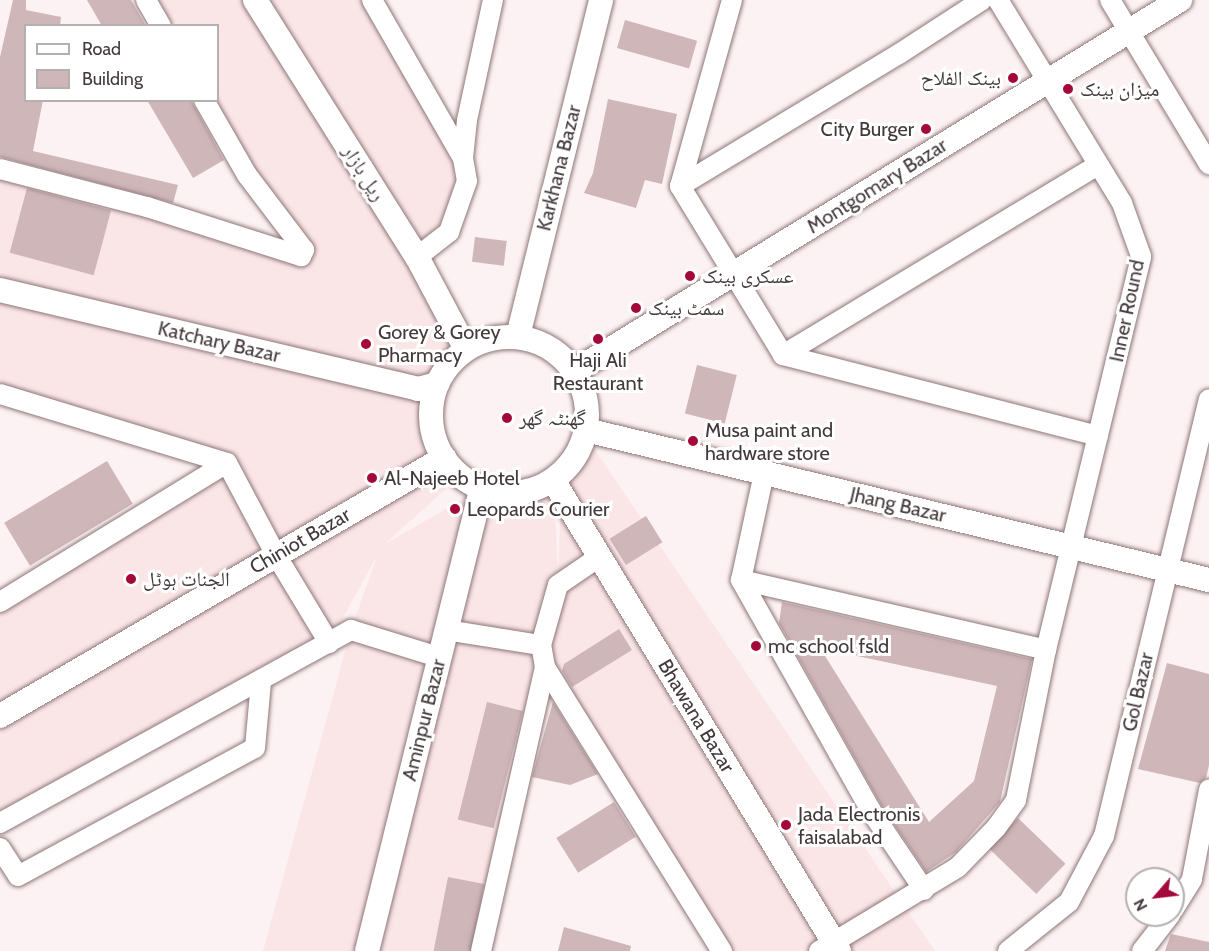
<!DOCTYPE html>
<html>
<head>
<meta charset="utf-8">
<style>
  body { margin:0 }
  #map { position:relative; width:1209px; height:951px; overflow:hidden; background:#fdf2f3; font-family:Cabin,"Noto Naskh Arabic",sans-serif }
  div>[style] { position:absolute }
  .built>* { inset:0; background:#fbe6e7 }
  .building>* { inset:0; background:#cfb6b8; transform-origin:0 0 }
  .roads { filter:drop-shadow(0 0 2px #8d7678) drop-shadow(0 0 2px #8d7678) }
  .minor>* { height:20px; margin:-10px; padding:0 10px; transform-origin:10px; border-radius:10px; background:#fff }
  .tertiary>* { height:24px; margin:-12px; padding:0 12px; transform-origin:12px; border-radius:12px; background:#fff }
  .tertiary>.ring { margin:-12px; padding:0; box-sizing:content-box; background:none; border:24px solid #fff; border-radius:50% }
  .dots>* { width:16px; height:16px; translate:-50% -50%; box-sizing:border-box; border:3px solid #fff; border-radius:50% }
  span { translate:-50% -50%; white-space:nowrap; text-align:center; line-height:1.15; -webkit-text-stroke:6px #fff; paint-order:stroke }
  .poi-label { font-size:20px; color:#43393a }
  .right { translate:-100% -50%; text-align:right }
  .left { translate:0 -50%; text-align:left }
  .street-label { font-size:20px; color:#43393a }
  .legend { position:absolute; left:24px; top:24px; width:195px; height:78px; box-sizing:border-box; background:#fff; border:2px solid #b4b0b0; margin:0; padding:8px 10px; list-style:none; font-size:18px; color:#43393a }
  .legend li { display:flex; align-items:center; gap:12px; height:30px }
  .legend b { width:30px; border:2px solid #b4b0b0 }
  .north { position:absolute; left:1125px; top:867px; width:60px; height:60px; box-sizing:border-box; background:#fff; border:2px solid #b4b0b0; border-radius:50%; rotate:242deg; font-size:16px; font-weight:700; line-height:24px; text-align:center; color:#43393a }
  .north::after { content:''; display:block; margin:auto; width:21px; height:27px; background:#a40739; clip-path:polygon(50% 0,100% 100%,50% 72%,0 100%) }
</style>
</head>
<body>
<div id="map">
  <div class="built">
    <div style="clip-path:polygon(148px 0,367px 0,461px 158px,447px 230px,415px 256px,462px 348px,442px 367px,433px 434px,460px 476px,385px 544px,482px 488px,506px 493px,554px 489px,558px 573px,562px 479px,580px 450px,595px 450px,935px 951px,722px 951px,545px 667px,480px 951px,263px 951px,351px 630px,377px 556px,329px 643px,0 823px,0 599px,219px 466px,0 396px,0 170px,300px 256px,208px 101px,218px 100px,218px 26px,163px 25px)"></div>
  </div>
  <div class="building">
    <div style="clip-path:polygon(13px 0,26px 0,26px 10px,61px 17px,60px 26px,26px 26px,26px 100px,43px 100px,33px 151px,178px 185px,173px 203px,0 157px,0 57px)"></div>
    <div style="clip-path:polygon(87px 0,131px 0,146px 26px,102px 26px)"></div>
    <div style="left:625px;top:20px;width:75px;height:29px;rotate:16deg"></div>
    <div style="clip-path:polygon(608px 99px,677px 114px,662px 184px,645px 180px,636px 208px,584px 193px,593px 173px)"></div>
    <div style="clip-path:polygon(147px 100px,191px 100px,224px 160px,193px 178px)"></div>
    <div style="left:27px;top:188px;width:87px;height:67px;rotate:15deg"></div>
    <div style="left:475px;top:237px;width:32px;height:25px;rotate:7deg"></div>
    <div style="left:697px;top:365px;width:41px;height:50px;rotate:14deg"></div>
    <div style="left:107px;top:461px;width:50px;height:120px;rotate:59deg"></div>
    <div style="left:646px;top:516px;width:31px;height:43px;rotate:58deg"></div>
    <div style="clip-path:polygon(evenodd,782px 602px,1032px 659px,1000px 802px,956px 852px,926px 872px,881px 805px,779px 623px,782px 602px,820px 648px,997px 686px,974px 781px,929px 822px,820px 648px)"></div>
    <div style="clip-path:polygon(619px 629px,632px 650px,572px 687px,562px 671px,564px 664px)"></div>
    <div style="clip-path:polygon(1167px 663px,1209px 674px,1209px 765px,1206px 778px,1200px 783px,1138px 769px)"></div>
    <div style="left:487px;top:702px;width:37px;height:121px;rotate:14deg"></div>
    <div style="clip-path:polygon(553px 702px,598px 774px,570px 785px,532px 777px)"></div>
    <div style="left:614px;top:802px;width:41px;height:68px;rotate:58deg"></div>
    <div style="left:1018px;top:818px;width:66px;height:42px;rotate:44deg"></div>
    <div style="left:448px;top:877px;width:37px;height:76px;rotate:11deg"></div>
    <div style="clip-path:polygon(564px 927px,631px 946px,630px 951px,558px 951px)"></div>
    <div style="clip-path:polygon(1171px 934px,1209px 942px,1209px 951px,1165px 951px)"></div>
  </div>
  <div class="roads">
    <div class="minor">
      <div style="left:146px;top:0;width:30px;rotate:60deg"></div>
      <div style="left:372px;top:0;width:182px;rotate:60.1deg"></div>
      <div style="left:732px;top:0;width:193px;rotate:105.6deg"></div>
      <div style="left:680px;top:186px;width:198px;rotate:58.6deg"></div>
      <div style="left:783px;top:355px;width:325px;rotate:14.4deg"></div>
      <div style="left:1110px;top:0;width:192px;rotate:58.9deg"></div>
      <div style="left:0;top:169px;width:152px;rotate:14.5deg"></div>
      <div style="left:147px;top:207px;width:162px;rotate:17.7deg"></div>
      <div style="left:301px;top:256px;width:7px;rotate:-63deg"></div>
      <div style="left:304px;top:250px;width:94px;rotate:-127.2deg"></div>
      <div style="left:247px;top:175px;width:86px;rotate:-119.8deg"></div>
      <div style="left:680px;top:186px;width:256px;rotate:-31.1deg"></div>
      <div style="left:899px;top:54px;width:99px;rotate:-33deg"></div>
      <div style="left:417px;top:257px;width:41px;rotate:-38deg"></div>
      <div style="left:449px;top:232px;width:54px;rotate:-70.6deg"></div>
      <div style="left:467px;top:181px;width:23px;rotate:-100deg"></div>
      <div style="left:463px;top:158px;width:38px;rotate:-84deg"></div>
      <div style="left:467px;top:120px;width:123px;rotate:-77.8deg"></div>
      <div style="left:783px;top:355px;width:368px;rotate:-31.1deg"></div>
      <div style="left:0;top:394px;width:237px;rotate:16.9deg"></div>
      <div style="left:227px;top:463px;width:104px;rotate:62deg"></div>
      <div style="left:276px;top:555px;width:103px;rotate:58.9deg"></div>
      <div style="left:764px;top:473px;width:109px;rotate:102.1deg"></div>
      <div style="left:741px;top:580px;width:265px;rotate:60.6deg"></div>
      <div style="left:871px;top:811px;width:95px;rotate:56.1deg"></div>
      <div style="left:741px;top:580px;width:313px;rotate:12.9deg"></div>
      <div style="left:0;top:602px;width:266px;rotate:-31.5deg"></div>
      <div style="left:446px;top:630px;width:96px;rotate:9deg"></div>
      <div style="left:545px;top:667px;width:335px;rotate:58.1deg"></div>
      <div style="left:0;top:823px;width:401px;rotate:-28.8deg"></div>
      <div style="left:351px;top:630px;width:91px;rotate:17.2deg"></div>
      <div style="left:0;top:848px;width:33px;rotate:57deg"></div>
      <div style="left:18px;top:876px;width:269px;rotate:-28.4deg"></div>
      <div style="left:255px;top:748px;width:66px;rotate:-84.8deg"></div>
      <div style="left:1173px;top:910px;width:36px;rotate:-58deg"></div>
      <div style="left:1192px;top:879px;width:91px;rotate:-79.2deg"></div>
      <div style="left:481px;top:951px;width:291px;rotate:-77.3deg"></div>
      <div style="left:545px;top:667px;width:22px;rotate:-100deg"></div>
      <div style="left:541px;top:645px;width:62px;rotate:-74.2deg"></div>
      <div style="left:558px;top:585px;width:50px;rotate:-34.3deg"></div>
      <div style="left:819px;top:951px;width:162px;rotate:-31.1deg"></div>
      <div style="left:958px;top:867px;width:54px;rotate:-45.7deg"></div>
      <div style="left:996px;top:828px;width:34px;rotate:-54deg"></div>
      <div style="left:1016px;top:800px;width:153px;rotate:-78.7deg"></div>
      <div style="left:1046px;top:650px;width:405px;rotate:-76.4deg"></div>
      <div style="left:1141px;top:256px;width:56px;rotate:-109.7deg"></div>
      <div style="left:1122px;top:203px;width:238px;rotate:-121.4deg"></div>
      <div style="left:1008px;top:951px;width:78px;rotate:-38.8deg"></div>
      <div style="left:1069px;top:902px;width:75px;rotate:-62.1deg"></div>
      <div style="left:1104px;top:836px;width:449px;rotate:-76.5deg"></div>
      <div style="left:1142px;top:951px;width:46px;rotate:-52.1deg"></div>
    </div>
    <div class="tertiary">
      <div style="left:255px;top:0;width:304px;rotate:57.8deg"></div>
      <div style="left:417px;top:257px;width:104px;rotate:62deg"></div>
      <div style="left:0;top:290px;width:430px;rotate:13.3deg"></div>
      <div style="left:418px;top:389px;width:20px;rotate:-15deg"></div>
      <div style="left:518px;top:336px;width:346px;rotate:-76.1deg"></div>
      <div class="ring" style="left:431px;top:337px;width:132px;height:132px"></div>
      <div style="left:575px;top:371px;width:710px;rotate:-31.52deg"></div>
      <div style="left:586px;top:430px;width:641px;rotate:13.54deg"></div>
      <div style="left:553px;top:480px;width:551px;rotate:58.73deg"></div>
      <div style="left:0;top:716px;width:514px;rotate:-30.16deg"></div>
      <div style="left:367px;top:951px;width:477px;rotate:-76.1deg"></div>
    </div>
  </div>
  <div class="dots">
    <div style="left:1013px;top:78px;background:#a40739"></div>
    <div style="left:1068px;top:89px;background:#a40739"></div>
    <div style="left:926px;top:129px;background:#a40739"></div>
    <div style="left:690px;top:276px;background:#a40739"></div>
    <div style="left:636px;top:308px;background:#a40739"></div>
    <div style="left:598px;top:339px;background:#a40739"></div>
    <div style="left:366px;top:344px;background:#a40739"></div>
    <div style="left:507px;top:418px;background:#a40739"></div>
    <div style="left:693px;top:441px;background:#a40739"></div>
    <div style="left:372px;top:478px;background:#a40739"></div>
    <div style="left:455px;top:509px;background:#a40739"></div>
    <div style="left:131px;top:579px;background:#a40739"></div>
    <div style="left:756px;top:646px;background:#a40739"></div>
    <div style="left:786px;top:825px;background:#a40739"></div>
  </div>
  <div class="poi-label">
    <span class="right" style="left:1001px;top:78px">بینک الفلاح</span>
    <span class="left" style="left:1080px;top:89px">میزان بینک</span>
    <span class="right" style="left:914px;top:129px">City Burger</span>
    <span class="left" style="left:702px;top:276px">عسکری بینک</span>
    <span class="left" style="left:648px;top:308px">سمٹ بینک</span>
    <span class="left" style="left:378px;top:344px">Gorey &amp; Gorey<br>Pharmacy</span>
    <span style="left:598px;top:372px">Haji Ali<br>Restaurant</span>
    <span class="left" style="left:519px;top:418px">گھنٹہ گھر</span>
    <span class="left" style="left:705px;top:442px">Musa paint and<br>hardware store</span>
    <span class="left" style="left:384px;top:478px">Al-Najeeb Hotel</span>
    <span class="left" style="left:467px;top:509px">Leopards Courier</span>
    <span class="left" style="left:143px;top:579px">الجنات ہوٹل</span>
    <span class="left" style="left:768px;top:646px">mc school fsld</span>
    <span class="left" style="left:798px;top:826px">Jada Electronis<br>faisalabad</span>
  </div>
  <div class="street-label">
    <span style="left:559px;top:168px;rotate:-76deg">Karkhana Bazar</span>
    <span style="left:364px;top:173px;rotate:58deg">ریل بازار</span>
    <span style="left:877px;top:186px;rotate:-32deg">Montgomary Bazar</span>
    <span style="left:1127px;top:311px;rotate:-78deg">Inner Round</span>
    <span style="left:219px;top:342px;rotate:13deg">Katchary Bazar</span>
    <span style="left:898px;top:505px;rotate:13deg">Jhang Bazar</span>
    <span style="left:300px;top:541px;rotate:-30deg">Chiniot Bazar</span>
    <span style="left:1138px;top:692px;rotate:-77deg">Gol Bazar</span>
    <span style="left:696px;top:716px;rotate:59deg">Bhawana Bazar</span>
    <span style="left:424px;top:720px;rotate:-76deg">Aminpur Bazar</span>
  </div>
  <ul class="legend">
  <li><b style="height:8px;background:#fff"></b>Road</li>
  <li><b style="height:16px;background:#cfb6b8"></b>Building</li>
  </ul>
  <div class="north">N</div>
</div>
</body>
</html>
